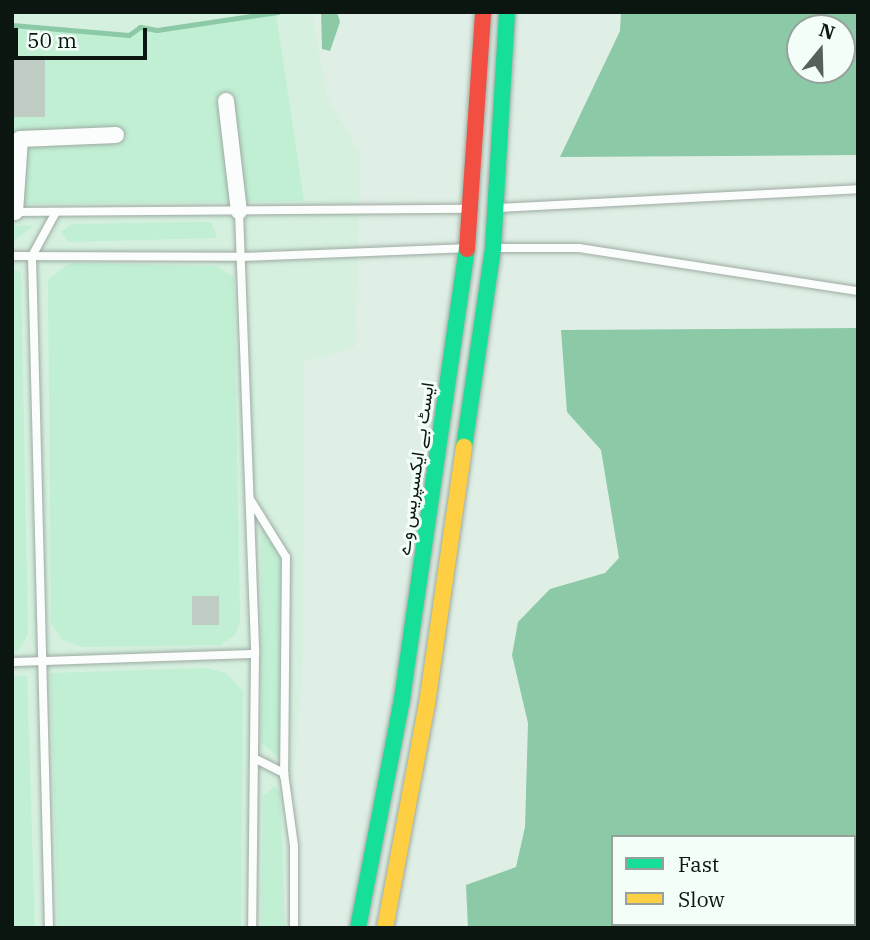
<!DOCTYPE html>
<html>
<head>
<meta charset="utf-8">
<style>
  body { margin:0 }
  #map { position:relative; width:870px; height:940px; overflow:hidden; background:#dfefe5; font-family:"IBM Plex Serif",Vazirmatn,serif }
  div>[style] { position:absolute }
  .built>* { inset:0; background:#d5f0df }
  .green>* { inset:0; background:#c0efd3 }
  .water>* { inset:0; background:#8bc9a7 }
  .stream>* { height:5px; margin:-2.5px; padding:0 2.5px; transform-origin:2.5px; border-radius:2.5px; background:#8bc9a7 }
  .building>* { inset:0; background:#bfccc4; transform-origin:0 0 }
  .roads { filter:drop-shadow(0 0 2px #9eaaa2) drop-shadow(0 0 2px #9eaaa2) }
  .lane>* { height:8px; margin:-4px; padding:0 4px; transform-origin:4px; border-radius:4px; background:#fafdfb }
  .street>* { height:16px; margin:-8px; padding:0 8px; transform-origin:8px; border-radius:8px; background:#fafdfb }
  .fast>* { height:16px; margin:-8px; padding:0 8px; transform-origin:8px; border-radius:8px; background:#16e098 }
  .slow>* { height:16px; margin:-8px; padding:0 8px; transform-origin:8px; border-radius:8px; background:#ffcf43 }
  .jam>* { height:16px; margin:-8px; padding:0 8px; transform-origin:8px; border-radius:8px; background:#f24e42 }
  span { translate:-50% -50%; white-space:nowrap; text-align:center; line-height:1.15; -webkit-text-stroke:6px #f2fef7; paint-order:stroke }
  .street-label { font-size:18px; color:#0b1610 }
  .frame { position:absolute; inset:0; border:14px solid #0b1610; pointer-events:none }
  .legend { position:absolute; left:611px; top:835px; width:245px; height:91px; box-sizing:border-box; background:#f2fef7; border:2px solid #96a19b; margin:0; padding:9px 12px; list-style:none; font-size:21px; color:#0b1610 }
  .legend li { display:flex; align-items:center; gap:14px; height:35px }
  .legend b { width:35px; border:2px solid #96a19b }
  .north { position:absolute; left:786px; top:14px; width:70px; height:70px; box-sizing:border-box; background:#f2fef7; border:2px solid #96a19b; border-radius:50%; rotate:19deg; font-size:19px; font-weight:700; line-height:28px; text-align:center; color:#0b1610 }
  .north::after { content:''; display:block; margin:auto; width:24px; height:32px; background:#55625b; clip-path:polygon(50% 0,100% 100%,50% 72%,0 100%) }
  .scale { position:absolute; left:14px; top:28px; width:133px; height:32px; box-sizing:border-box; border:4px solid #0b1610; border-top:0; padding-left:9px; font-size:21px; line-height:24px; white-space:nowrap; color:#0b1610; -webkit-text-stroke:5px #f2fef7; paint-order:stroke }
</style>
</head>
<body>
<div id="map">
  <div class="built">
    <div style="clip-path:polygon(12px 12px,312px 12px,327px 97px,361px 155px,355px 347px,304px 362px,303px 661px,282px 928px,12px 928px)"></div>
  </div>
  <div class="green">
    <div style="clip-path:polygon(276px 14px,304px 201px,12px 204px,12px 25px,129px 35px,140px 27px,157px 30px)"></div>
    <div style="clip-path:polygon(200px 222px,211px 222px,217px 238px,69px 242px,61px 232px,72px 224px)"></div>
    <div style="clip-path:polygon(12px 226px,33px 226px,12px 242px)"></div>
    <div style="clip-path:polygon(70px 263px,216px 266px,234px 277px,240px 621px,235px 635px,220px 645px,83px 647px,62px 640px,51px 623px,48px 280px)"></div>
    <div style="clip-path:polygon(12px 268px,21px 273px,28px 634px,18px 651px,12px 651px)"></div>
    <div style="clip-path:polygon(261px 522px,281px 560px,281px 759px,261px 743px)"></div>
    <div style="clip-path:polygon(207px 668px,226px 673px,243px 691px,241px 928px,58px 928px,50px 673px)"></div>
    <div style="clip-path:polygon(12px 676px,27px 676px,35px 928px,12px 928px)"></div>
    <div style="clip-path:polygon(275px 786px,280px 792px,285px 928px,261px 928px,263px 796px)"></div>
  </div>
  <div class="water">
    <div style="clip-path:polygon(321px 12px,337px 12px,340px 22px,330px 51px,322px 49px)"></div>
    <div style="clip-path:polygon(evenodd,621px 12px,858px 12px,858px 155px,560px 157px,620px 31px,621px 12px,800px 28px,842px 28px,842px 70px,800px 70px,800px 28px)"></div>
    <div style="clip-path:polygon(evenodd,858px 328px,858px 928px,468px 928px,466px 885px,516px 867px,525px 827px,528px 723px,512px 655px,518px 622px,550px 589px,605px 573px,619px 558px,601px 450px,567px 412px,561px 330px,858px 328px,613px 837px,854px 837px,854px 924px,613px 924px,613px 837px)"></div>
  </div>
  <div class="stream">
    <div style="left:12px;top:25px;width:117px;rotate:4.9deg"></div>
    <div style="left:129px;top:35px;width:14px;rotate:-36deg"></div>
    <div style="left:140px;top:27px;width:17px;rotate:10deg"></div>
    <div style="left:157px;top:30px;width:122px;rotate:-8.5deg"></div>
  </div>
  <div class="building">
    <div style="left:12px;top:57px;width:33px;height:60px"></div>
    <div style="left:192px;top:596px;width:27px;height:29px"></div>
  </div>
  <div class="roads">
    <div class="lane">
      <div style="left:498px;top:208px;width:361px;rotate:-3deg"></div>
      <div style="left:239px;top:211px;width:443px;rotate:87.9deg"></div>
      <div style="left:255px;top:654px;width:274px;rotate:90.6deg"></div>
      <div style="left:15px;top:212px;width:449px;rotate:-0.4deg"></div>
      <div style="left:498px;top:248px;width:81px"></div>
      <div style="left:579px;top:248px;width:282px;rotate:8.8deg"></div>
      <div style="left:12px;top:256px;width:231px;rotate:0.2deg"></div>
      <div style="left:243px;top:257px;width:221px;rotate:-2.3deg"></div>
      <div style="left:250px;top:499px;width:68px;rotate:58.2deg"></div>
      <div style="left:286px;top:557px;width:219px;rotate:90.5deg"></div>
      <div style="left:12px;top:662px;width:243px;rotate:-1.9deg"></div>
      <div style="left:254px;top:758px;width:34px;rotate:27deg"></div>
      <div style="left:284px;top:773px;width:74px;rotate:82.2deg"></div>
      <div style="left:294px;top:846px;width:82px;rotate:90deg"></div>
      <div style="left:49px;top:928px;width:672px;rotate:-91.45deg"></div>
      <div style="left:32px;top:256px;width:50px;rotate:-61.4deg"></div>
    </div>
    <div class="street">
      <div style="left:226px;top:101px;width:111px;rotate:83.3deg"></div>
      <div style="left:15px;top:212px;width:73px;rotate:-86.1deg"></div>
      <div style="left:20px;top:139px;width:96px;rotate:-2.4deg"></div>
    </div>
    <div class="fast">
      <div style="left:464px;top:447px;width:201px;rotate:-81.7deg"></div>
      <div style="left:493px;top:248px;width:236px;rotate:-86.6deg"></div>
      <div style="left:358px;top:928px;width:233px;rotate:-79.1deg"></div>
      <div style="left:402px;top:699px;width:455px;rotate:-81.8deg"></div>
    </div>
    <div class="slow">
      <div style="left:385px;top:928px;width:228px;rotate:-79.4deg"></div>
      <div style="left:427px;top:704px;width:260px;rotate:-81.8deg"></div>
    </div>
    <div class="jam">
      <div style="left:467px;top:249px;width:238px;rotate:-86.1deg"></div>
    </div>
  </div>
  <div class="street-label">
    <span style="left:416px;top:469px;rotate:-82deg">ایسٹ بے ایکسپریس وے</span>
  </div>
  <div class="frame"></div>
  <ul class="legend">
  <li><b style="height:9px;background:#16e098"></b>Fast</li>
  <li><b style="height:9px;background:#ffcf43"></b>Slow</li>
  </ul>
  <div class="north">N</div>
  <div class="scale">50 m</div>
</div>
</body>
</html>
